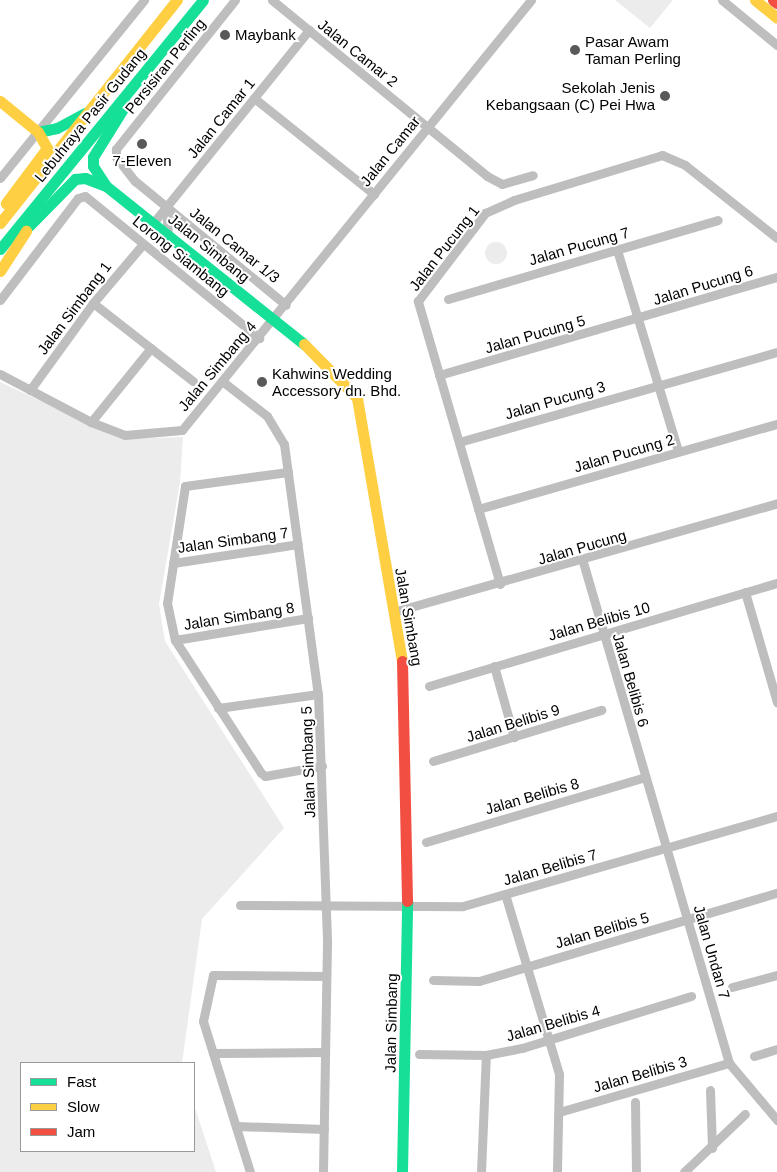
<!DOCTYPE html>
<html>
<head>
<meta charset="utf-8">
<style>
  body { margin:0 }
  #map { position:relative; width:777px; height:1172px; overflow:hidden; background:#fff; font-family:Helvetica,sans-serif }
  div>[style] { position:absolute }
  .green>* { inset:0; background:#ececec }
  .round { border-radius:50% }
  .street>* { height:9px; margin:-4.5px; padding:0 4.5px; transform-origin:4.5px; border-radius:4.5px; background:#bebebe }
  .fast>* { height:11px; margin:-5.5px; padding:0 5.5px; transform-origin:5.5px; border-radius:5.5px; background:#16e098 }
  .slow>* { height:11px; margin:-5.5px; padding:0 5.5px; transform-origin:5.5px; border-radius:5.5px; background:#ffcf43 }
  .jam>* { height:11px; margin:-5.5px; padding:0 5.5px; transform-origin:5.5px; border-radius:5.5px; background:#f24e42 }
  .dots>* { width:14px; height:14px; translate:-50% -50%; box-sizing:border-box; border:2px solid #fff; border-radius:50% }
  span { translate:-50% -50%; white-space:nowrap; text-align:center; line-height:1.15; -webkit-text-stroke:4px #fff; paint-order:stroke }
  .poi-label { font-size:15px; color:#000 }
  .left { translate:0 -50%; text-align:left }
  .right { translate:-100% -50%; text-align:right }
  .street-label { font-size:15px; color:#000 }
  .legend { position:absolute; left:20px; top:1062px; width:175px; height:90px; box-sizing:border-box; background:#fff; border:1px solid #999; margin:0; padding:6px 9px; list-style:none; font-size:15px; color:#000 }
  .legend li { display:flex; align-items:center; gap:10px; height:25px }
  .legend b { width:25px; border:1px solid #999 }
</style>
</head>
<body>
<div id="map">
  <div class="green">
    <div style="clip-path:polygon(615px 0,673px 0,650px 28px)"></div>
    <div class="round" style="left:485px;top:242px;width:22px;height:22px"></div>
    <div style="clip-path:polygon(0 382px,123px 439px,183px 437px,180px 482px,159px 604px,165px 641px,284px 828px,202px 919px,182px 1063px,21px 1063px,21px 1151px,194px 1151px,194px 1105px,216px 1172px,0 1172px)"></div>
  </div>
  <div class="street">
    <div style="left:235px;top:0;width:191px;rotate:128.6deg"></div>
    <div style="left:116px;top:149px;width:8px;rotate:90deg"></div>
    <div style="left:116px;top:157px;width:31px;rotate:52deg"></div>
    <div style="left:135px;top:181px;width:195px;rotate:39.4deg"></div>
    <div style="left:272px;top:0;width:278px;rotate:39.3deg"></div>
    <div style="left:487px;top:176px;width:17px;rotate:28deg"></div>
    <div style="left:502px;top:184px;width:32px;rotate:-16deg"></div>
    <div style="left:722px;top:0;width:71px;rotate:39.3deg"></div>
    <div style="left:254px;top:98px;width:154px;rotate:38.7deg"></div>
    <div style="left:0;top:178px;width:229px;rotate:-51deg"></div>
    <div style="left:166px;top:207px;width:27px;rotate:86deg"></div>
    <div style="left:154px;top:222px;width:247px;rotate:-51.1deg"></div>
    <div style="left:617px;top:250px;width:210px;rotate:73.1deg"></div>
    <div style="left:448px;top:299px;width:281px;rotate:-16.3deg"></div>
    <div style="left:0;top:300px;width:128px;rotate:-52.6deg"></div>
    <div style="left:78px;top:198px;width:7px;rotate:-16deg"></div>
    <div style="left:85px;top:196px;width:225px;rotate:39.2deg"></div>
    <div style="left:93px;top:303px;width:127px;rotate:38deg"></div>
    <div style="left:0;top:374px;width:103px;rotate:27.8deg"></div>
    <div style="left:91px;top:422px;width:36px;rotate:21deg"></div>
    <div style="left:125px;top:435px;width:57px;rotate:-5deg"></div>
    <div style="left:182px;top:430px;width:554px;rotate:-50.94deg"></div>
    <div style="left:439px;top:375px;width:352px;rotate:-16.2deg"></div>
    <div style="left:222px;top:381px;width:57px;rotate:37.9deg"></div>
    <div style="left:267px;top:416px;width:33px;rotate:59deg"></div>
    <div style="left:284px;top:444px;width:252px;rotate:82.3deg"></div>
    <div style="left:318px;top:694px;width:249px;rotate:87.9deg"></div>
    <div style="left:327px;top:943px;width:229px;rotate:91deg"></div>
    <div style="left:30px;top:390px;width:107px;rotate:-54.1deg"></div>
    <div style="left:93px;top:303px;width:77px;rotate:-49.7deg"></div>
    <div style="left:91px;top:422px;width:95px;rotate:-51deg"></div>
    <div style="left:459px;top:442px;width:330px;rotate:-15.8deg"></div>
    <div style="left:288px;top:472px;width:104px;rotate:172.3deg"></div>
    <div style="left:185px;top:486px;width:118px;rotate:98.7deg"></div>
    <div style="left:167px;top:603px;width:38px;rotate:78deg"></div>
    <div style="left:175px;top:640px;width:158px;rotate:57.1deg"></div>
    <div style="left:261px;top:773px;width:5px;rotate:37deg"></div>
    <div style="left:265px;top:776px;width:58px;rotate:-10deg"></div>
    <div style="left:478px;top:509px;width:311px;rotate:-15.9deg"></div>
    <div style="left:583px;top:562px;width:522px;rotate:73.75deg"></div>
    <div style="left:729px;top:1063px;width:75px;rotate:49.9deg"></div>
    <div style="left:173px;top:563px;width:126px;rotate:-8.6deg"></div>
    <div style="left:500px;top:584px;width:295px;rotate:-106.2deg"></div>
    <div style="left:418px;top:301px;width:111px;rotate:-52.7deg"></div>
    <div style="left:485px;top:213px;width:32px;rotate:-24deg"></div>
    <div style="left:514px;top:200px;width:155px;rotate:-16.9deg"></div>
    <div style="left:662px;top:155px;width:25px;rotate:23deg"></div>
    <div style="left:685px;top:165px;width:117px;rotate:38.4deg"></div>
    <div style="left:745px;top:592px;width:115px;rotate:73.8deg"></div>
    <div style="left:393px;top:612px;width:399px;rotate:-15.8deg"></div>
    <div style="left:175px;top:640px;width:135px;rotate:-9.4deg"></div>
    <div style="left:494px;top:666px;width:74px;rotate:74.3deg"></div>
    <div style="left:429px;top:686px;width:363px;rotate:-16.5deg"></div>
    <div style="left:218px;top:708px;width:101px;rotate:-8deg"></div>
    <div style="left:433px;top:761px;width:176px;rotate:-16.9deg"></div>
    <div style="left:426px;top:842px;width:228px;rotate:-16.5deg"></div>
    <div style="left:505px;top:894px;width:188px;rotate:73.3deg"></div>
    <div style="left:559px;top:1074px;width:98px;rotate:91.2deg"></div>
    <div style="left:240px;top:905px;width:223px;rotate:0.3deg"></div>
    <div style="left:463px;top:906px;width:327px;rotate:-16deg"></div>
    <div style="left:433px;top:980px;width:46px;rotate:1.2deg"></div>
    <div style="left:479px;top:981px;width:311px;rotate:-16.5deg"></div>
    <div style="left:732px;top:987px;width:47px;rotate:-14.9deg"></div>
    <div style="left:213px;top:1053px;width:112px;rotate:-0.5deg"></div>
    <div style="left:419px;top:1054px;width:67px;rotate:0.9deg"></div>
    <div style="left:486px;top:1055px;width:37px;rotate:-11deg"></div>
    <div style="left:522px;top:1048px;width:177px;rotate:-17.1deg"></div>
    <div style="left:754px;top:1056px;width:24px;rotate:-17deg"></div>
    <div style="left:710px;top:1090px;width:58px;rotate:88deg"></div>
    <div style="left:635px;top:1102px;width:70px;rotate:89.2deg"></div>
    <div style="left:559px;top:1112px;width:177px;rotate:-16.1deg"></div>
    <div style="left:236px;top:1126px;width:88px;rotate:2deg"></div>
    <div style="left:250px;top:1172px;width:158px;rotate:-107.3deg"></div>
    <div style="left:203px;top:1021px;width:47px;rotate:-77.7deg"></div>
    <div style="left:213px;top:975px;width:113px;rotate:0.5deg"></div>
    <div style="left:481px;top:1172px;width:117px;rotate:-87.6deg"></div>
    <div style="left:684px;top:1172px;width:84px;rotate:-43.6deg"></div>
  </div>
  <div class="fast">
    <div style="left:38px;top:132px;width:19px;rotate:-12deg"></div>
    <div style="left:57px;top:128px;width:32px;rotate:-28deg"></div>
    <div style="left:106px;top:186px;width:24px;rotate:-123deg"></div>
    <div style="left:93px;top:166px;width:9px;rotate:-90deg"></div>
    <div style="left:93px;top:157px;width:62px;rotate:-58.1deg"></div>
    <div style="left:29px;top:226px;width:66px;rotate:-45.6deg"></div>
    <div style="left:75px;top:179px;width:10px;rotate:-6deg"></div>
    <div style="left:85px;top:178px;width:22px;rotate:21deg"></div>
    <div style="left:106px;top:186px;width:253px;rotate:38.6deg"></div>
    <div style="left:0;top:249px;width:321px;rotate:-50.8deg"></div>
    <div style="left:402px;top:1172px;width:271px;rotate:-88.9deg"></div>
  </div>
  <div class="slow">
    <div style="left:755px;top:0;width:28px;rotate:39deg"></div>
    <div style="left:0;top:101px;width:49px;rotate:39.2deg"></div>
    <div style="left:38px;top:132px;width:18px;rotate:61deg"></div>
    <div style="left:47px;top:148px;width:69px;rotate:126.7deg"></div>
    <div style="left:0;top:223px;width:285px;rotate:-51.6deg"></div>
    <div style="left:0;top:271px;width:48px;rotate:-57deg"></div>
    <div style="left:304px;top:344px;width:76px;rotate:45.5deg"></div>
    <div style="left:357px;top:398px;width:267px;rotate:80.3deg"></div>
  </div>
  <div class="jam">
    <div style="left:773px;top:0;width:5px;rotate:37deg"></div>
    <div style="left:402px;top:661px;width:240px;rotate:88.8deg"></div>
  </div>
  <div class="dots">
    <div style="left:225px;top:35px;background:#595959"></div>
    <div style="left:575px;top:50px;background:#595959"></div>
    <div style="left:665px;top:96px;background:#595959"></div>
    <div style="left:142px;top:144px;background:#595959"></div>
    <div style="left:262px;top:382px;background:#595959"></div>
  </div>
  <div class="poi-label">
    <span class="left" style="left:235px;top:35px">Maybank</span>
    <span class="left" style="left:585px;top:50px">Pasar Awam<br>Taman Perling</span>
    <span class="right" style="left:655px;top:96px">Sekolah Jenis<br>Kebangsaan (C) Pei Hwa</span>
    <span style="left:142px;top:161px">7-Eleven</span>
    <span class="left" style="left:272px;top:382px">Kahwins Wedding<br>Accessory dn. Bhd.</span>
  </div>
  <div class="street-label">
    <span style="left:358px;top:53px;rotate:39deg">Jalan Camar 2</span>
    <span style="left:165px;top:66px;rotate:-51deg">Persisiran Perling</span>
    <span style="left:90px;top:115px;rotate:-51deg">Lebuhraya Pasir Gudang</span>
    <span style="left:221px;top:118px;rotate:-51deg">Jalan Camar 1</span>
    <span style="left:390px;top:151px;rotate:-51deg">Jalan Camar</span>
    <span style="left:235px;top:245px;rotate:39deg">Jalan Camar 1/3</span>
    <span style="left:579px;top:246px;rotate:-16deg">Jalan Pucung 7</span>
    <span style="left:209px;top:248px;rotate:39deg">Jalan Simbang</span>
    <span style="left:444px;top:248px;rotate:-52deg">Jalan Pucung 1</span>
    <span style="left:181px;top:256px;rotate:39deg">Lorong Siambang</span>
    <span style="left:703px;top:285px;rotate:-17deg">Jalan Pucung 6</span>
    <span style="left:74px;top:308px;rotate:-53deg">Jalan Simbang 1</span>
    <span style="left:535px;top:334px;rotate:-16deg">Jalan Pucung 5</span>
    <span style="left:217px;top:366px;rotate:-50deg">Jalan Simbang 4</span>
    <span style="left:555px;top:400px;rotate:-16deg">Jalan Pucung 3</span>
    <span style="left:624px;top:453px;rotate:-16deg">Jalan Pucung 2</span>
    <span style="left:233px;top:540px;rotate:-8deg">Jalan Simbang 7</span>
    <span style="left:582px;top:547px;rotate:-16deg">Jalan Pucung</span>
    <span style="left:239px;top:616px;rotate:-9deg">Jalan Simbang 8</span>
    <span style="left:409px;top:617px;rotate:80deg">Jalan Simbang</span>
    <span style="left:599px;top:621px;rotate:-16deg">Jalan Belibis 10</span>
    <span style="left:631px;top:680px;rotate:74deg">Jalan Belibis 6</span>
    <span style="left:513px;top:723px;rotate:-17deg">Jalan Belibis 9</span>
    <span style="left:308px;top:762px;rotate:-92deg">Jalan Simbang 5</span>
    <span style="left:532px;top:796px;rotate:-16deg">Jalan Belibis 8</span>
    <span style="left:550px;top:867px;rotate:-16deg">Jalan Belibis 7</span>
    <span style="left:602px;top:930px;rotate:-16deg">Jalan Belibis 5</span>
    <span style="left:712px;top:952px;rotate:74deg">Jalan Undan 7</span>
    <span style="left:391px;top:1023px;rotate:-89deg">Jalan Simbang</span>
    <span style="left:553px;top:1023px;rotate:-16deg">Jalan Belibis 4</span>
    <span style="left:640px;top:1074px;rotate:-16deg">Jalan Belibis 3</span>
  </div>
  <ul class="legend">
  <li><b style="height:6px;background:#16e098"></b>Fast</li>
  <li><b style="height:6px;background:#ffcf43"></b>Slow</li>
  <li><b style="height:6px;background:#f24e42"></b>Jam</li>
  </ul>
</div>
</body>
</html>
